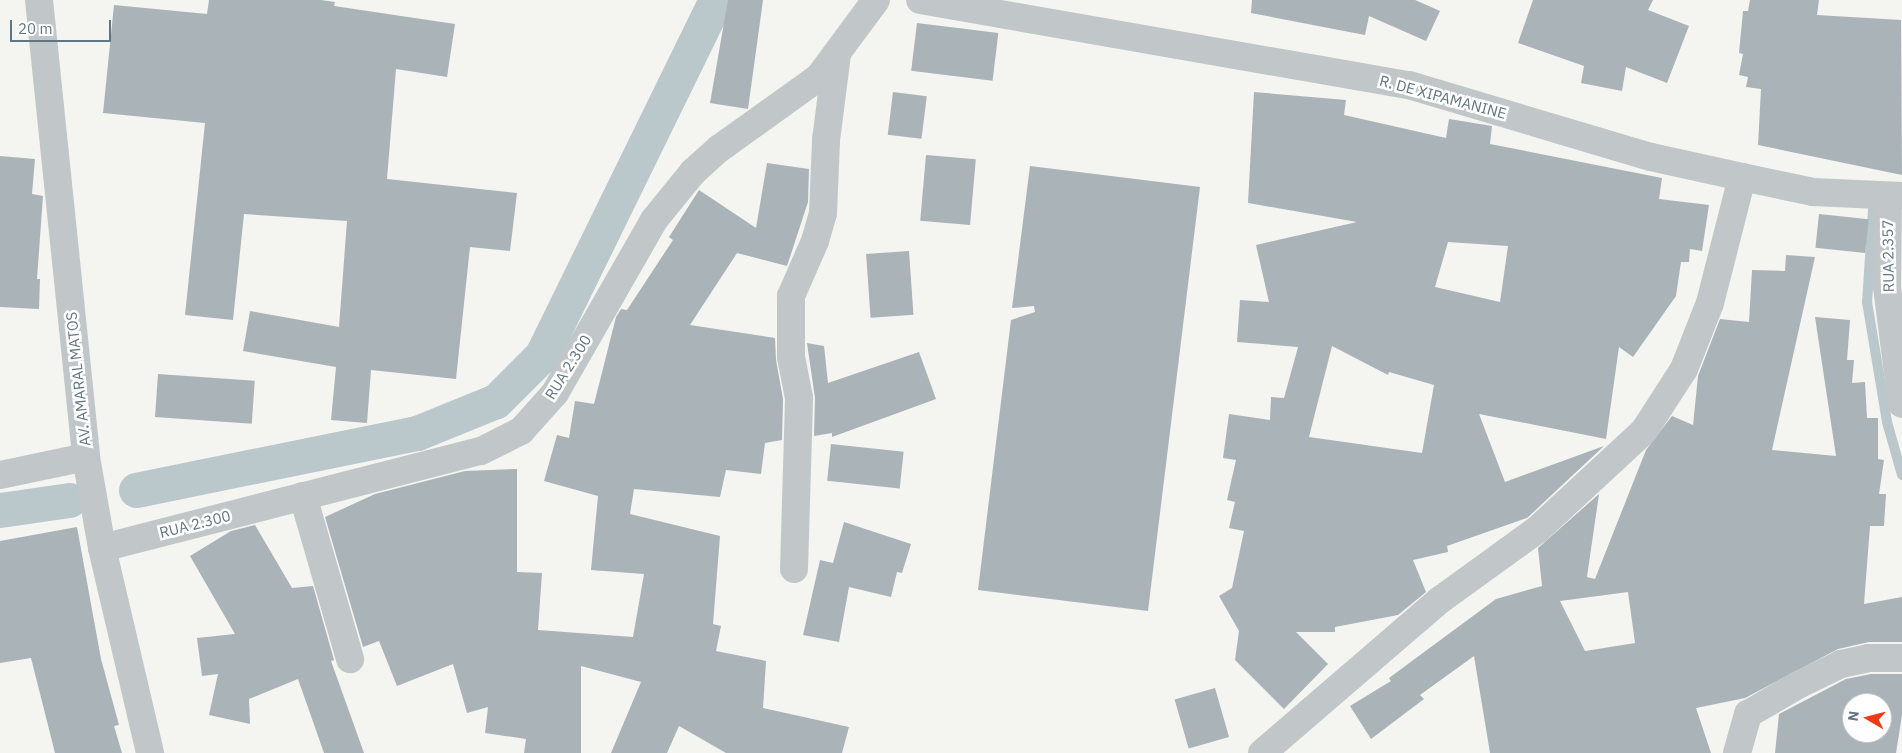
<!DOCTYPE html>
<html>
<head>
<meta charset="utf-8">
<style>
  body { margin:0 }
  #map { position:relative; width:1902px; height:753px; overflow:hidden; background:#f4f4f0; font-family:"IBM Plex Sans",sans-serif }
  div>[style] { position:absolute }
  .stream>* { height:10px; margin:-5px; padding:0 5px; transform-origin:5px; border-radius:5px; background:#bac7cb }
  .canal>* { height:35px; margin:-17.5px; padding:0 17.5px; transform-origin:17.5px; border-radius:17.5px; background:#bac7cb }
  .building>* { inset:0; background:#aab3b8; transform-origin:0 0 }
  .minor>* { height:28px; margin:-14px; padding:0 14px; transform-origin:14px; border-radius:14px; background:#c1c6c8 }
  .tertiary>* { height:28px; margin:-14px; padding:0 14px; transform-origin:14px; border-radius:14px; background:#c1c6c8 }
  span { translate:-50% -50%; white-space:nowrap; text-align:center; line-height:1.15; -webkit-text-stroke:5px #fff; paint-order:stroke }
  .street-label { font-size:15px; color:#617683 }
  .north { position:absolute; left:1842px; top:693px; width:50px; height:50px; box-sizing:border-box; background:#fff; border:1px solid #c0c8cd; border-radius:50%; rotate:278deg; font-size:14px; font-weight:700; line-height:20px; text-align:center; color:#617683 }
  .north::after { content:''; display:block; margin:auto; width:18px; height:22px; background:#ee3b16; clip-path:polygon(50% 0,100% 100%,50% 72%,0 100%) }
  .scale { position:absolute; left:10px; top:20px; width:101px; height:22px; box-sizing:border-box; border:2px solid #617683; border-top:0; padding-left:6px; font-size:15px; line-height:18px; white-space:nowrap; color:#617683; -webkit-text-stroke:4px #fff; paint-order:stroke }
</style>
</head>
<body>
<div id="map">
  <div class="stream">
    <div style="left:1874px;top:195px;width:107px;rotate:93.7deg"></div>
    <div style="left:1867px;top:302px;width:122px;rotate:80.5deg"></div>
    <div style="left:1887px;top:422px;width:55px;rotate:74.2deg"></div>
  </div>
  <div class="canal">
    <div style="left:136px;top:490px;width:287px;rotate:-11.5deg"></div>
    <div style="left:417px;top:433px;width:85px;rotate:-22.1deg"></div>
    <div style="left:496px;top:401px;width:65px;rotate:-45deg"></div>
    <div style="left:542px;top:355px;width:395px;rotate:-63.9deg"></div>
    <div style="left:0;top:510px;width:70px;rotate:-8.2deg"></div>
  </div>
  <div class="building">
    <div style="clip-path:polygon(209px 0,321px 0,335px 2px,334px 6px,455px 24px,447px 77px,396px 69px,387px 179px,517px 193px,510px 251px,470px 247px,456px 379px,371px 370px,367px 423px,331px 420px,336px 367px,243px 351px,250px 311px,339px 327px,347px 221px,244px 214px,233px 320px,185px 315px,205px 123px,103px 113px,114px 5px,207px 14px)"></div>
    <div style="clip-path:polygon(728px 0,763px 0,748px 109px,710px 103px)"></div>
    <div style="clip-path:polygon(1252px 0,1415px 0,1440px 11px,1426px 41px,1369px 16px,1365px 35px,1251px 13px)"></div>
    <div style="clip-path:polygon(1533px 0,1653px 0,1648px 10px,1689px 26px,1667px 83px,1626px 67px,1622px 91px,1581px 83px,1584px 66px,1518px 43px)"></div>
    <div style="clip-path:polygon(1750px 0,1819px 0,1817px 15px,1901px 20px,1902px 175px,1758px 145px,1761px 89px,1746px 87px,1748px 77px,1739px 75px,1743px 54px,1739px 53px,1743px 11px,1748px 11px)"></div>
    <div style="left:917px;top:23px;width:82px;height:48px;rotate:7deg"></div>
    <div style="left:893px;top:92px;width:34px;height:43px;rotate:7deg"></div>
    <div style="clip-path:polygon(evenodd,1254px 92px,1346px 100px,1344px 115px,1446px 138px,1449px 119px,1492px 126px,1490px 144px,1662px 178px,1659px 199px,1709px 205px,1702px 251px,1690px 249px,1689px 262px,1681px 262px,1676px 296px,1633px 357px,1619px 347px,1606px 439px,1479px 414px,1505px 482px,1604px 446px,1527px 518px,1447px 546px,1448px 552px,1413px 560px,1426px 592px,1398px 615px,1335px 627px,1335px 632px,1296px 632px,1328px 664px,1284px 709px,1235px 660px,1239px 631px,1219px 596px,1232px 588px,1244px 531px,1229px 528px,1235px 502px,1227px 500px,1236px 460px,1223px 458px,1229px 414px,1270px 420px,1271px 397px,1284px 398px,1298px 347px,1237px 342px,1240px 300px,1269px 302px,1256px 245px,1357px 222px,1248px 203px,1254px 92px,1448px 242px,1508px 246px,1500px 302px,1435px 287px,1448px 242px,1254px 92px,1332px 346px,1388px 375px,1389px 372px,1434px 385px,1422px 453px,1309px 437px,1332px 346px)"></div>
    <div style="left:926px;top:155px;width:50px;height:66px;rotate:5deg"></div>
    <div style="clip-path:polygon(0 156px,35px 159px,32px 194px,43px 196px,37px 279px,40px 279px,39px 309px,0 307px)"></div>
    <div style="clip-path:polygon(767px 163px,809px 169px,808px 202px,787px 266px,737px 253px,690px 325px,775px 338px,776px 360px,783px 399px,782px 440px,765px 443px,761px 474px,726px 470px,720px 497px,634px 489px,630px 514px,720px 536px,713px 624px,721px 626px,716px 651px,766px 661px,763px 708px,849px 727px,842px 753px,726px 753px,679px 726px,667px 753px,611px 753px,641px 682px,581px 666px,581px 753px,524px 753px,526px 739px,485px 733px,488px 707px,467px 713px,453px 664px,397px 686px,379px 641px,363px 647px,325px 517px,375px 494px,465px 471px,517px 469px,517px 572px,542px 573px,538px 630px,633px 637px,644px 574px,591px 570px,598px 496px,544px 481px,557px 435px,569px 438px,575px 401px,594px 404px,616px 317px,621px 309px,627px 310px,673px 240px,669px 237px,699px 190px,756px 228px)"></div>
    <div style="clip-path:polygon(1030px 166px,1200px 187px,1148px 611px,978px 590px,1011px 320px,1035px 312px,1034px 306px,1012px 308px)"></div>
    <div style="left:1819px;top:214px;width:50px;height:34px;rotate:6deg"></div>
    <div style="left:909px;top:251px;width:64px;height:43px;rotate:86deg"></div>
    <div style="clip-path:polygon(evenodd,1786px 255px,1815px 257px,1772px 450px,1836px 456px,1815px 317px,1850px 320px,1847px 360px,1854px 360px,1852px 383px,1865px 382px,1867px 418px,1878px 418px,1878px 459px,1884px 460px,1879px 494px,1886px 494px,1884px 526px,1870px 526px,1864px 604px,1902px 597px,1902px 642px,1869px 642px,1838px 649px,1745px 698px,1696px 708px,1711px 753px,1490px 753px,1474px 656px,1420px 695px,1424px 699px,1371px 739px,1350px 706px,1391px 681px,1389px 678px,1496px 599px,1542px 586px,1538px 548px,1599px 494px,1587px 577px,1595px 579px,1646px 450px,1672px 416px,1693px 425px,1698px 376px,1720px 319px,1749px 322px,1752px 270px,1785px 271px,1786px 255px,1628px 592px,1635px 643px,1585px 651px,1560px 601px,1628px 592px)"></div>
    <div style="clip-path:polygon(807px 343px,824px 346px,828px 383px,919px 352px,936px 399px,832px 437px,832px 433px,814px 436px,815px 398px)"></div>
    <div style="left:158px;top:374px;width:97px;height:43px;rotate:4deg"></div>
    <div style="left:831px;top:444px;width:73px;height:37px;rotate:6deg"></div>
    <div style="clip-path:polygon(844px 522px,911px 544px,902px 573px,897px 572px,891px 597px,849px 587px,839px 642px,803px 635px,820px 560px,833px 563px)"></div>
    <div style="clip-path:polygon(255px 525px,292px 588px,313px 586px,334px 660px,331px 661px,364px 753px,324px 753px,298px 679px,249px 699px,250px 724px,209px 715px,218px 674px,202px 676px,197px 638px,235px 634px,190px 556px,231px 531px)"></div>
    <div style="clip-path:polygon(77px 527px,101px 659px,119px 725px,114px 726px,122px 753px,55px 753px,31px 658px,0 663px,0 541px)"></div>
    <div style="clip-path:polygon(evenodd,1871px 674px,1902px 674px,1902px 715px,1896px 753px,1775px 753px,1779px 714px,1846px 679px,1871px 674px,1852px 703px,1882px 703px,1882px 733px,1852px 733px,1852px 703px)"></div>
    <div style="left:1215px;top:688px;width:51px;height:42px;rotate:74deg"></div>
  </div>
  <div class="minor">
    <div style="left:39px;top:0;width:459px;rotate:84.1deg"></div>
    <div style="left:86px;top:457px;width:92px;rotate:80deg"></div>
    <div style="left:102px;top:548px;width:211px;rotate:76.8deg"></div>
    <div style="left:1888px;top:197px;width:90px;rotate:90.6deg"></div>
    <div style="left:1887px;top:287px;width:118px;rotate:82.7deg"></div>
    <div style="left:0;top:475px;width:88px;rotate:-11.8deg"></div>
    <div style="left:303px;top:496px;width:170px;rotate:73.9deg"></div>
    <div style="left:102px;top:548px;width:391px;rotate:-14.4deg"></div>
    <div style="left:481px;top:451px;width:45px;rotate:-26.6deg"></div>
    <div style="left:521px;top:431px;width:51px;rotate:-48.2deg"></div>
    <div style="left:555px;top:393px;width:199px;rotate:-60.2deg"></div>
    <div style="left:654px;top:220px;width:62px;rotate:-50.9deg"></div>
    <div style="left:693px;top:172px;width:36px;rotate:-42deg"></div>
    <div style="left:720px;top:148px;width:122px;rotate:-35.6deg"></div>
    <div style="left:819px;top:77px;width:96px;rotate:-53.5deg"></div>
    <div style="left:794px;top:569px;width:171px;rotate:-88.3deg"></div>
    <div style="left:799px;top:398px;width:42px;rotate:-101deg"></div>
    <div style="left:791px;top:357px;width:61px;rotate:-90deg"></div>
    <div style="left:791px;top:296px;width:60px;rotate:-66.4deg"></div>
    <div style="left:815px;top:241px;width:29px;rotate:-74deg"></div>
    <div style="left:823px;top:213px;width:73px;rotate:-87.6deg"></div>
    <div style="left:826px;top:140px;width:87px;rotate:-82.7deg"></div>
    <div style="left:1262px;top:753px;width:235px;rotate:-40.7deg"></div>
    <div style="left:1440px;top:600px;width:121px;rotate:-35.9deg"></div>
    <div style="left:1538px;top:529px;width:144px;rotate:-42.8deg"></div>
    <div style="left:1644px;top:431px;width:74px;rotate:-57.2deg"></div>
    <div style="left:1684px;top:369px;width:71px;rotate:-68.5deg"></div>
    <div style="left:1710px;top:303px;width:130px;rotate:-75.7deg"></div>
    <div style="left:1737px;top:753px;width:41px;rotate:-74.2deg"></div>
    <div style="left:1748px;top:714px;width:58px;rotate:-30.1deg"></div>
    <div style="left:1798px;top:685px;width:48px;rotate:-26deg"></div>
    <div style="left:1841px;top:664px;width:29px;rotate:-12deg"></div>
    <div style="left:1869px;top:658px;width:33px"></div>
  </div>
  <div class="tertiary">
    <div style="left:920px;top:0;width:496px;rotate:9.9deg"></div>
    <div style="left:1409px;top:85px;width:252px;rotate:16.6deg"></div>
    <div style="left:1651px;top:157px;width:93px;rotate:12.4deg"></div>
    <div style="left:1742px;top:177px;width:73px;rotate:11.9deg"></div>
    <div style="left:1813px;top:192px;width:89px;rotate:2.6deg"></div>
  </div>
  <div class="street-label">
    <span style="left:1443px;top:97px;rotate:15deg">R. DE XIPAMANINE</span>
    <span style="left:1888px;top:256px;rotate:-91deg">RUA 2.357</span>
    <span style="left:568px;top:367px;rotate:-58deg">RUA 2.300</span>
    <span style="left:78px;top:379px;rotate:-96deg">AV. AMARAL MATOS</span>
    <span style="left:195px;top:524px;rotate:-14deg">RUA 2.300</span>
  </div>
  <div class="north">N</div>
  <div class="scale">20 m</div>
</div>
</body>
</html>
